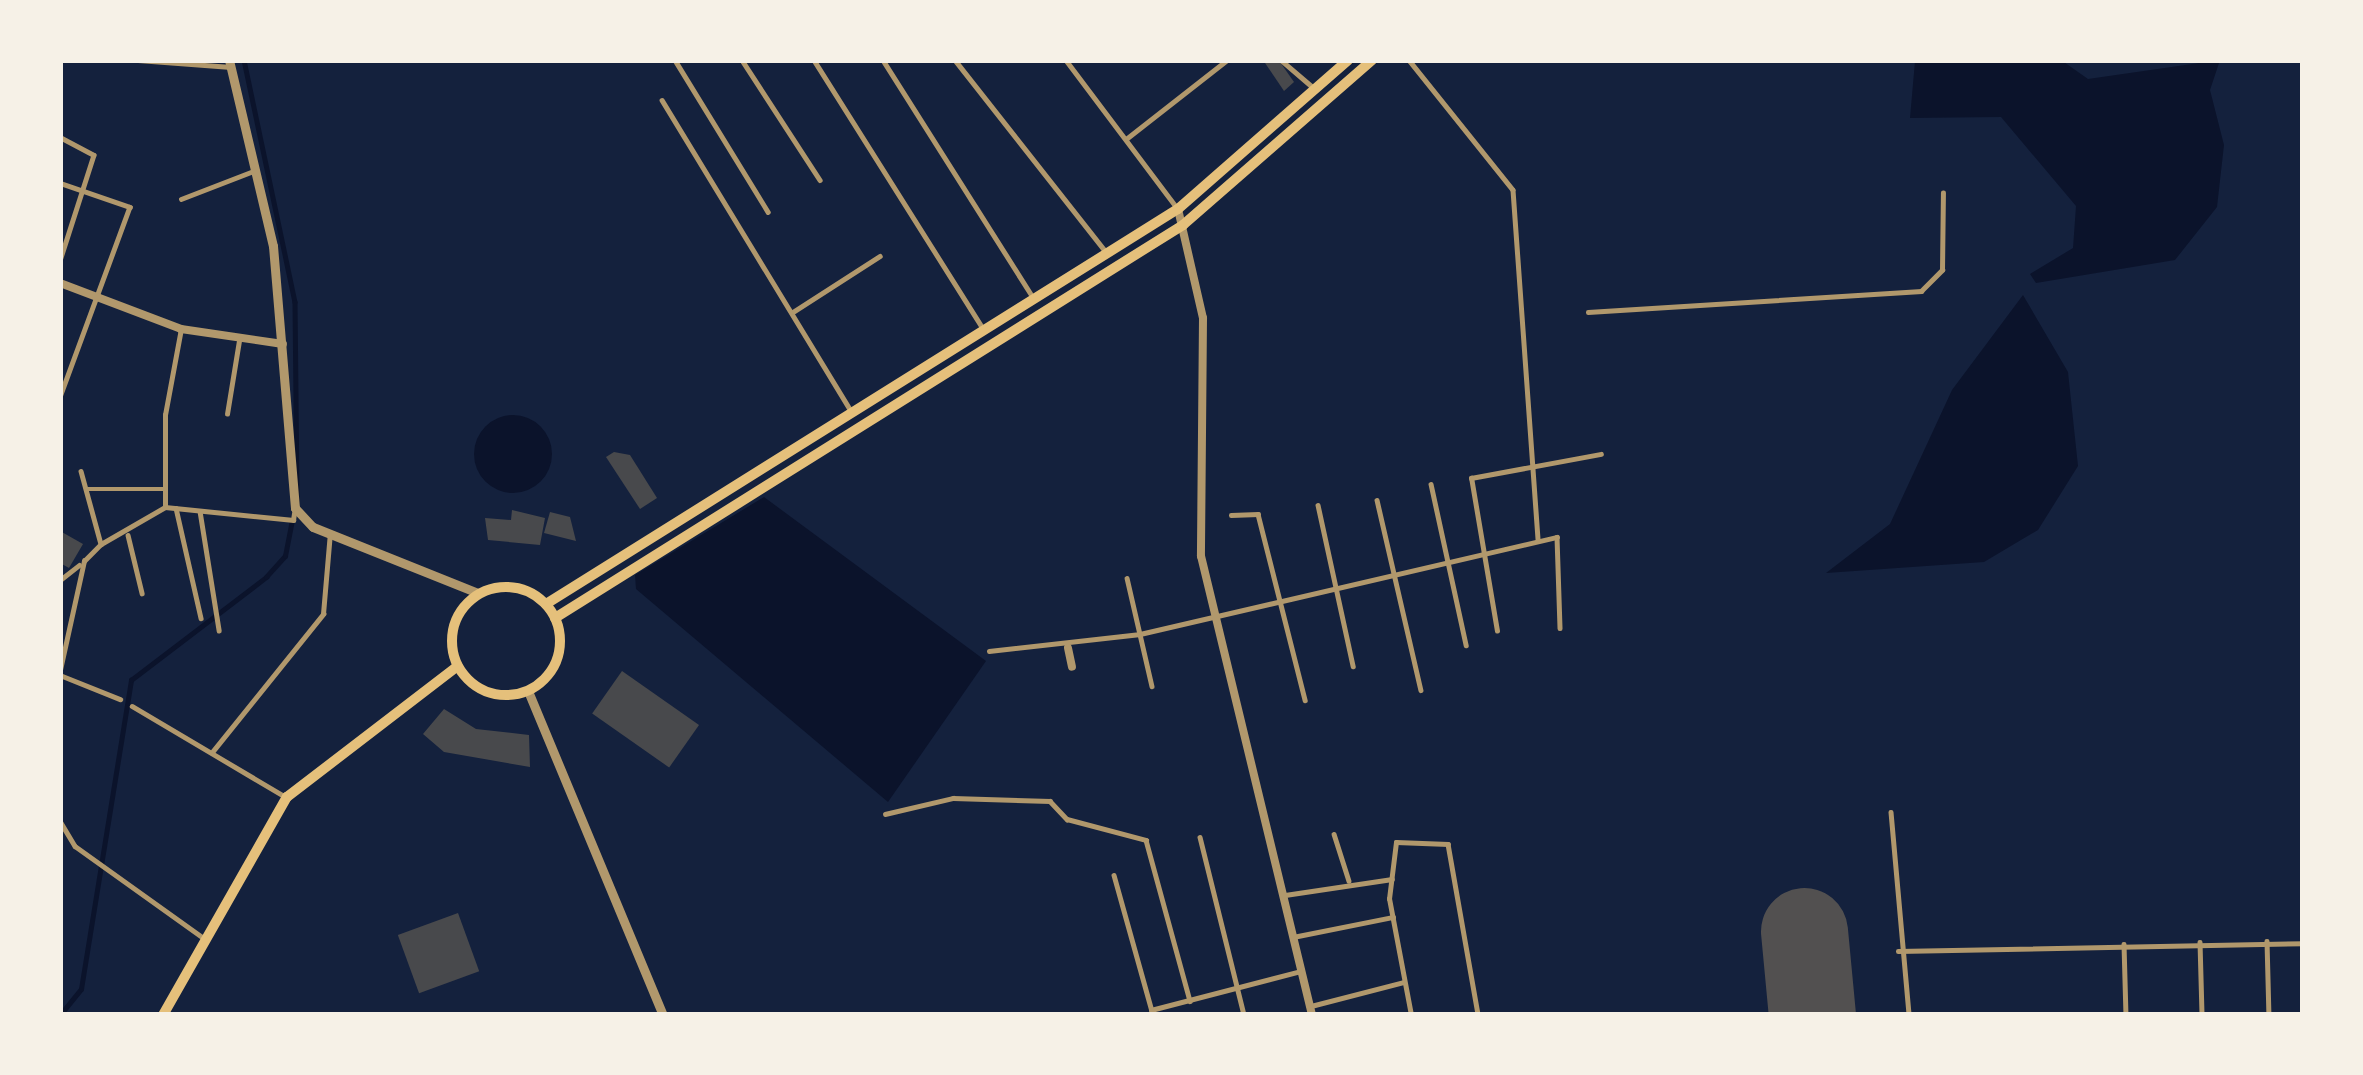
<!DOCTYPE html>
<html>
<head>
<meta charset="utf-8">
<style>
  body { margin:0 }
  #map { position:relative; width:2363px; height:1075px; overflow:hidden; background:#14213d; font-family:"PT Sans",sans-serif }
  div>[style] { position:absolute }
  .water>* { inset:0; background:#0b132b }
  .round { border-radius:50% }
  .stream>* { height:4.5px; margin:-2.25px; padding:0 2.25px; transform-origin:2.25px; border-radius:2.25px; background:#0b132b }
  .runway>* { height:87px; margin:-43.5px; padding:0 43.5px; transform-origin:43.5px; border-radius:43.5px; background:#525050 }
  .building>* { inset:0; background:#48494c; transform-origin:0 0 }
  .service>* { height:4.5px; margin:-2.25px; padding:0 2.25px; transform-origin:2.25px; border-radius:2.25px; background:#b1986c }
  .minor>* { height:8px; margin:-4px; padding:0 4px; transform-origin:4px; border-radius:4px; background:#b1986c }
  .tertiary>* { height:9px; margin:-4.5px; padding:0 4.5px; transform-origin:4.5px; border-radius:4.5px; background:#b1986c }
  .secondary>* { height:10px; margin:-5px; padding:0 5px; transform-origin:5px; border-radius:5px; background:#e5c07b }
  .secondary>.ring { margin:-5px; padding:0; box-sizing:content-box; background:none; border:10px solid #e5c07b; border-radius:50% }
  span { translate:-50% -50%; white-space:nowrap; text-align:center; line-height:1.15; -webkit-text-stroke:12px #f6f1e7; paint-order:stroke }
  .frame { position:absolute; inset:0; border:63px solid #f6f1e7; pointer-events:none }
</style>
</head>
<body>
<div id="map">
  <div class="water">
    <div style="clip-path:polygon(2061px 60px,2088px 79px,2220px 60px,2210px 90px,2224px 145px,2217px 207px,2175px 260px,2036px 283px,2030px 274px,2073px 248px,2076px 206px,2001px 117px,1910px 118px,1915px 61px)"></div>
    <div style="clip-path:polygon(2023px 295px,2068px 372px,2078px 466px,2038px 530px,1984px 562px,1826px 573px,1890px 524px,1952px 390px)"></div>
    <div class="round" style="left:474px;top:415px;width:78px;height:78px"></div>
    <div style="clip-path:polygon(764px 497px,986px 661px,888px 802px,636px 589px,635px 575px)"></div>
  </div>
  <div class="stream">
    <div style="left:244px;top:60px;width:247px;rotate:78.1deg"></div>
    <div style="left:295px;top:302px;width:201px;rotate:89.4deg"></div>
    <div style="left:60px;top:1015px;width:33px;rotate:-51deg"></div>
    <div style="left:81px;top:989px;width:313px;rotate:-80.8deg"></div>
    <div style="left:131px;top:680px;width:170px;rotate:-37.3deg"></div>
    <div style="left:266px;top:577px;width:28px;rotate:-48deg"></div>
    <div style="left:285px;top:556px;width:37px;rotate:-79deg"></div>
  </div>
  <div class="runway">
    <div style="left:1804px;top:931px;width:84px;rotate:84.6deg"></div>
  </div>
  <div class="building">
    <div style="clip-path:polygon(1263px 60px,1280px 62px,1294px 82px,1284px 91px)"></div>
    <div style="clip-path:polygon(614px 452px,630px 455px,657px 498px,640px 509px,606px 457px)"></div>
    <div style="clip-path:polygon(512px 510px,545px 518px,540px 545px,488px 540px,485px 518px,511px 520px)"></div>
    <div style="clip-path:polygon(550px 512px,570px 517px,576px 541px,544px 533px)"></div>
    <div style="clip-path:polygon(60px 531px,83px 544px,69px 568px,60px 563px)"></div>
    <div style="left:622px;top:671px;width:94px;height:52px;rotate:35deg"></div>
    <div style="clip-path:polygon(444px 709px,476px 729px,529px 735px,530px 767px,444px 752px,423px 734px)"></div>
    <div style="left:458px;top:913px;width:62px;height:64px;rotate:70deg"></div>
  </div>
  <div class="service">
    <div style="left:138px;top:60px;width:93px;rotate:4.3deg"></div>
    <div style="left:675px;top:60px;width:178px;rotate:58.5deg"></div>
    <div style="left:742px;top:60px;width:143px;rotate:57deg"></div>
    <div style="left:814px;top:60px;width:317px;rotate:57.8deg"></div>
    <div style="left:883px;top:60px;width:280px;rotate:57.7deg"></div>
    <div style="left:955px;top:60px;width:246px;rotate:51.8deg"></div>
    <div style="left:1066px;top:60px;width:186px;rotate:53.1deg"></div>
    <div style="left:1281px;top:60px;width:45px;rotate:40.5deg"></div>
    <div style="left:1409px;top:60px;width:166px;rotate:51.3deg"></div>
    <div style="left:1513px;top:190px;width:350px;rotate:85.9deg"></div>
    <div style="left:662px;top:100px;width:362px;rotate:58.7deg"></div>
    <div style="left:60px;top:137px;width:38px;rotate:28deg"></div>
    <div style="left:94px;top:155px;width:111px;rotate:107.8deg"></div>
    <div style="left:1126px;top:139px;width:128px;rotate:-38deg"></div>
    <div style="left:60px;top:183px;width:74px;rotate:18.9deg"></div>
    <div style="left:130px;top:207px;width:202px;rotate:110.2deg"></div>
    <div style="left:181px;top:199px;width:80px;rotate:-21.1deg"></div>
    <div style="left:793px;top:312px;width:103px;rotate:-32.8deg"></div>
    <div style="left:1588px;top:312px;width:334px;rotate:-3.6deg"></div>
    <div style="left:1921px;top:291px;width:30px;rotate:-45deg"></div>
    <div style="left:1942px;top:270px;width:77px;rotate:-89.3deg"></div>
    <div style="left:227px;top:414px;width:74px;rotate:-80.7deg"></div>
    <div style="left:81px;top:471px;width:76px;rotate:74.7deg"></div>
    <div style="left:1431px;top:484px;width:165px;rotate:77.7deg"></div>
    <div style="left:86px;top:489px;width:78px"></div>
    <div style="left:1377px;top:500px;width:195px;rotate:77deg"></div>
    <div style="left:1318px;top:505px;width:165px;rotate:77.7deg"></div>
    <div style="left:165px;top:507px;width:92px;rotate:-90deg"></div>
    <div style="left:165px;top:415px;width:87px;rotate:-79.5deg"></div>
    <div style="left:176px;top:508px;width:113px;rotate:77.2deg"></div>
    <div style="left:200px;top:511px;width:121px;rotate:80.9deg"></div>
    <div style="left:1231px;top:515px;width:27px;rotate:-2deg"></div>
    <div style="left:1258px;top:514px;width:192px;rotate:75.8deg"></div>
    <div style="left:128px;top:535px;width:60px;rotate:76.4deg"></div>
    <div style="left:1127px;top:578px;width:111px;rotate:77deg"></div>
    <div style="left:60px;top:580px;width:24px;rotate:-38deg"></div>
    <div style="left:1497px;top:631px;width:155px;rotate:-99.6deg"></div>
    <div style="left:1471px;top:478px;width:132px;rotate:-10.5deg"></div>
    <div style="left:989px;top:651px;width:152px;rotate:-6.4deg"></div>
    <div style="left:1140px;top:634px;width:428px;rotate:-13.1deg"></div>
    <div style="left:1557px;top:537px;width:91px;rotate:88.1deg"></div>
    <div style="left:60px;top:670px;width:112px;rotate:-77.6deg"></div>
    <div style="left:84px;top:561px;width:24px;rotate:-45deg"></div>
    <div style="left:101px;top:544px;width:74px;rotate:-30deg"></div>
    <div style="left:165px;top:507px;width:129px;rotate:5.8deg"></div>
    <div style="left:293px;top:520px;width:12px;rotate:-81deg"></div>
    <div style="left:60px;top:675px;width:65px;rotate:21.8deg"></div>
    <div style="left:132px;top:706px;width:179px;rotate:30.6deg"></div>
    <div style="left:213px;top:751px;width:176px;rotate:-51.2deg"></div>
    <div style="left:323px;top:614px;width:81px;rotate:-85.1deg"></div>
    <div style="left:1891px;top:812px;width:204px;rotate:84.9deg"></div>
    <div style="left:885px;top:814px;width:70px;rotate:-13.2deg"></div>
    <div style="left:953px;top:798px;width:97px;rotate:1.8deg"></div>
    <div style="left:1050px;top:801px;width:25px;rotate:47deg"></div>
    <div style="left:1067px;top:819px;width:82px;rotate:14.9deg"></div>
    <div style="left:1146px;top:840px;width:167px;rotate:74.7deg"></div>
    <div style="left:60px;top:821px;width:29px;rotate:59deg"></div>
    <div style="left:75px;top:846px;width:156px;rotate:35.6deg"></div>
    <div style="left:1334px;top:834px;width:49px;rotate:72.3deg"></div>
    <div style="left:1200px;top:837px;width:183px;rotate:76.1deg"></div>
    <div style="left:1114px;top:875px;width:145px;rotate:74.4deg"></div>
    <div style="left:1285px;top:895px;width:108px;rotate:-8.5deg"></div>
    <div style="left:1293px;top:937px;width:102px;rotate:-11.3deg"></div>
    <div style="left:2267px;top:941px;width:74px;rotate:88.5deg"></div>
    <div style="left:2200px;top:942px;width:73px;rotate:88.4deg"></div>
    <div style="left:2124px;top:944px;width:71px;rotate:88.4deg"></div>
    <div style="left:1898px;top:951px;width:405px;rotate:-1.1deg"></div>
    <div style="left:1311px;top:1006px;width:96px;rotate:-14.5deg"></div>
    <div style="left:1151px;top:1010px;width:155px;rotate:-14.6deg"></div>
    <div style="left:1411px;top:1015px;width:118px;rotate:-100.7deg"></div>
    <div style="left:1389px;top:899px;width:57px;rotate:-83deg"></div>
    <div style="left:1396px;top:842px;width:52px;rotate:2.2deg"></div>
    <div style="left:1448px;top:844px;width:174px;rotate:80deg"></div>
  </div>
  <div class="minor">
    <div style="left:1178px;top:209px;width:112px;rotate:77.1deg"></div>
    <div style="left:1203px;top:318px;width:238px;rotate:90.5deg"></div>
    <div style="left:1201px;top:556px;width:472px;rotate:76.4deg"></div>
    <div style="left:60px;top:283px;width:129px;rotate:20.8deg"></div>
    <div style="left:181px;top:329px;width:103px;rotate:8.4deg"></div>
    <div style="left:1068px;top:648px;width:19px;rotate:78deg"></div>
  </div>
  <div class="tertiary">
    <div style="left:229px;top:60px;width:191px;rotate:76.7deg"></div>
    <div style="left:273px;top:246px;width:263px;rotate:85.2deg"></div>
    <div style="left:295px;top:508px;width:26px;rotate:47deg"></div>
    <div style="left:313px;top:527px;width:178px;rotate:21.8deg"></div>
    <div style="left:528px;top:691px;width:351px;rotate:67.4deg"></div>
  </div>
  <div class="secondary">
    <div class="ring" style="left:452px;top:587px;width:98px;height:98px"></div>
    <div style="left:546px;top:604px;width:745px;rotate:-32.01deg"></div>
    <div style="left:1178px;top:209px;width:226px;rotate:-41.2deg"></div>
    <div style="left:555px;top:618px;width:741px;rotate:-32.04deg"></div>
    <div style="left:1183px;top:225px;width:251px;rotate:-41.1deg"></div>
    <div style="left:163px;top:1015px;width:251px;rotate:-60.4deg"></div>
    <div style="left:287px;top:797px;width:215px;rotate:-37.5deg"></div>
  </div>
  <div class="frame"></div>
</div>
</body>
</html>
